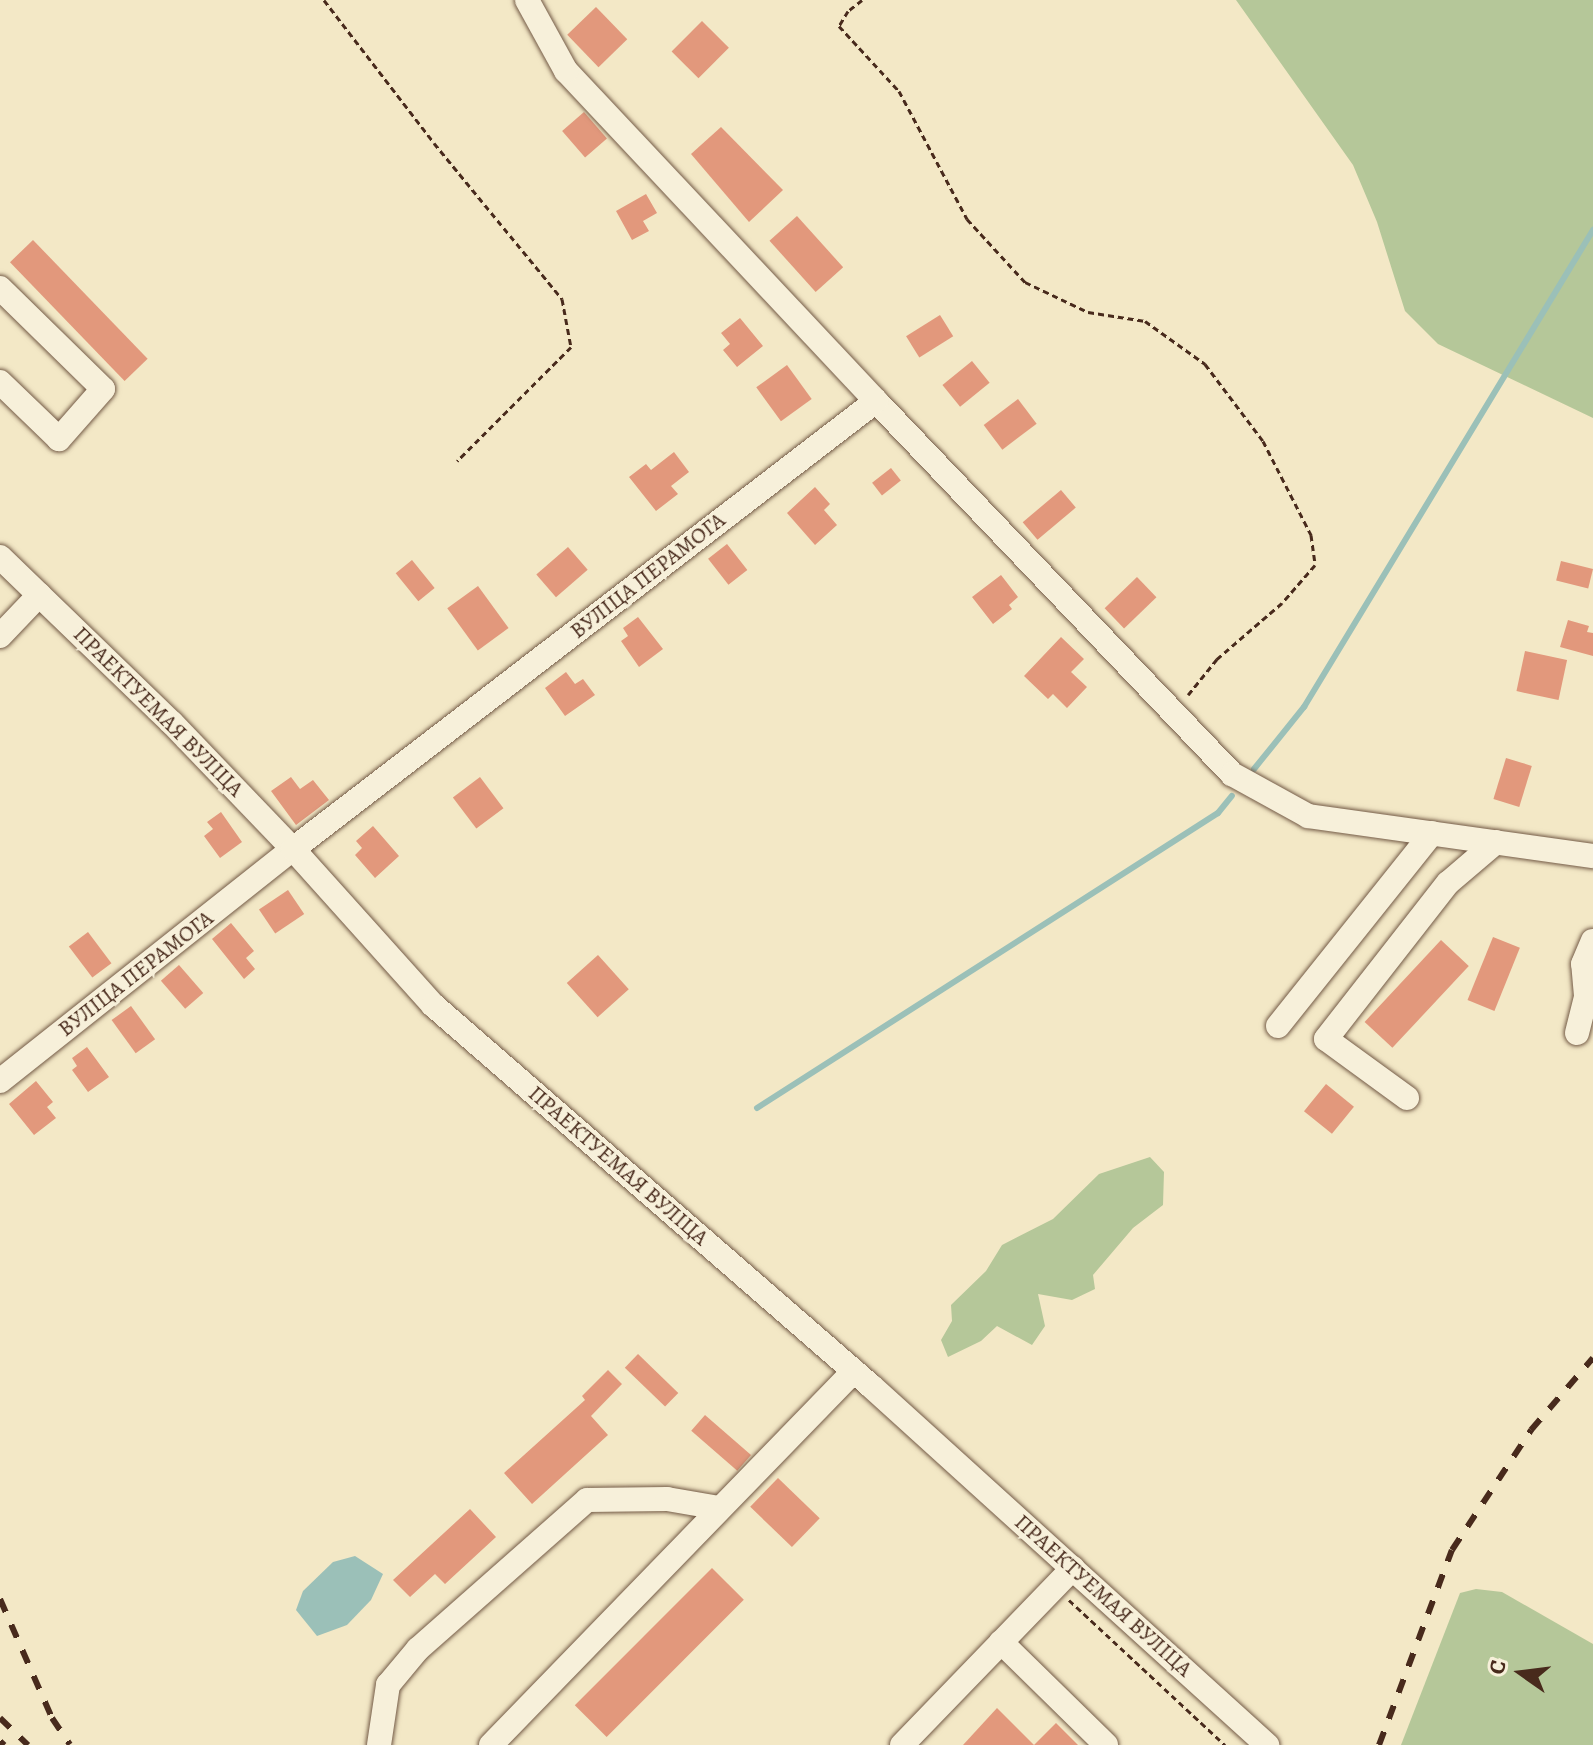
<!DOCTYPE html>
<html>
<head>
<meta charset="utf-8">
<style>
  body { margin:0 }
  #map { position:relative; width:1593px; height:1745px; overflow:hidden; background:#f3e8c6; font-family:Alegreya,serif }
  div>[style] { position:absolute }
  .green>* { inset:0; background:#b5c799 }
  .water>* { inset:0; background:#9bc0b8 }
  .stream>* { height:6px; margin:-3px; padding:0 3px; transform-origin:3px; border-radius:3px; background:#9bc0b8 }
  .building>* { inset:0; background:#e2987c; transform-origin:0 0 }
  .path>* { height:3px; margin-top:-1.5px; transform-origin:0; background:repeating-linear-gradient(90deg,#482a1c 0 6px,transparent 0 10px) }
  .roads { filter:drop-shadow(0 0 2px #735a46) drop-shadow(0 0 2px #735a46) }
  .minor>* { height:24px; margin:-12px; padding:0 12px; transform-origin:12px; border-radius:12px; background:#f7f0da }
  .rail>* { height:6px; margin-top:-3px; transform-origin:0; background:repeating-linear-gradient(90deg,#482a1c 0 14px,transparent 0 28px) }
  span { translate:-50% -50%; white-space:nowrap; text-align:center; line-height:1.15; -webkit-text-stroke:6px #f7f0da; paint-order:stroke }
  .street-label { font-size:22px; color:#482a1c }
  .north { position:absolute; left:1481px; top:1633px; width:80px; height:80px; -webkit-text-stroke:6px #f7f0da; paint-order:stroke; rotate:284deg; font-size:22px; font-weight:700; line-height:32px; text-align:center; color:#482a1c }
  .north::after { content:''; display:block; margin:auto; width:28px; height:36px; background:#482a1c; clip-path:polygon(50% 0,100% 100%,50% 72%,0 100%) }
</style>
</head>
<body>
<div id="map">
  <div class="green">
    <div style="clip-path:polygon(1236px 0,1593px 0,1593px 418px,1438px 344px,1405px 311px,1377px 222px,1353px 165px)"></div>
    <div style="clip-path:polygon(1150px 1157px,1164px 1172px,1163px 1205px,1133px 1228px,1093px 1275px,1095px 1289px,1072px 1300px,1038px 1294px,1045px 1326px,1032px 1345px,997px 1326px,981px 1341px,948px 1357px,941px 1340px,952px 1321px,951px 1305px,986px 1271px,1002px 1245px,1053px 1219px,1099px 1174px)"></div>
    <div style="clip-path:polygon(1476px 1589px,1502px 1592px,1593px 1644px,1593px 1745px,1401px 1745px,1460px 1593px)"></div>
  </div>
  <div class="water">
    <div style="clip-path:polygon(355px 1556px,383px 1574px,371px 1600px,347px 1625px,317px 1636px,296px 1610px,303px 1591px,333px 1562px)"></div>
  </div>
  <div class="stream">
    <div style="left:1254px;top:769px;width:80px;rotate:-51.1deg"></div>
    <div style="left:1304px;top:707px;width:558px;rotate:-58.79deg"></div>
    <div style="left:757px;top:1108px;width:547px;rotate:-32.62deg"></div>
    <div style="left:1218px;top:813px;width:22px;rotate:-51deg"></div>
  </div>
  <div class="building">
    <div style="left:596px;top:7px;width:45px;height:40px;rotate:46deg"></div>
    <div style="left:702px;top:21px;width:38px;height:43px;rotate:45deg"></div>
    <div style="left:584px;top:112px;width:35px;height:29px;rotate:49deg"></div>
    <div style="clip-path:polygon(721px 127px,783px 190px,749px 222px,691px 154px)"></div>
    <div style="clip-path:polygon(646px 194px,657px 213px,643px 221px,649px 231px,632px 240px,616px 211px)"></div>
    <div style="left:797px;top:216px;width:69px;height:37px;rotate:48deg"></div>
    <div style="left:33px;top:240px;width:165px;height:32px;rotate:46deg"></div>
    <div style="left:940px;top:315px;width:25px;height:40px;rotate:58deg"></div>
    <div style="clip-path:polygon(740px 318px,763px 346px,737px 367px,723px 350px,730px 344px,721px 333px)"></div>
    <div style="left:972px;top:361px;width:28px;height:38px;rotate:51deg"></div>
    <div style="left:787px;top:365px;width:42px;height:38px;rotate:54deg"></div>
    <div style="left:1018px;top:399px;width:31px;height:43px;rotate:53deg"></div>
    <div style="clip-path:polygon(674px 452px,689px 472px,671px 486px,678px 494px,656px 511px,629px 477px,646px 464px,651px 470px)"></div>
    <div style="left:891px;top:468px;width:16px;height:24px;rotate:52deg"></div>
    <div style="clip-path:polygon(815px 487px,830px 504px,824px 510px,837px 525px,815px 545px,787px 513px)"></div>
    <div style="left:1061px;top:490px;width:23px;height:50px;rotate:50deg"></div>
    <div style="left:727px;top:544px;width:33px;height:24px;rotate:52deg"></div>
    <div style="left:568px;top:547px;width:30px;height:42px;rotate:49deg"></div>
    <div style="left:412px;top:560px;width:36px;height:21px;rotate:51deg"></div>
    <div style="left:1561px;top:561px;width:33px;height:20px;rotate:14deg"></div>
    <div style="clip-path:polygon(1001px 575px,1018px 597px,1009px 605px,1012px 609px,993px 624px,972px 597px)"></div>
    <div style="left:1137px;top:577px;width:28px;height:45px;rotate:46deg"></div>
    <div style="left:478px;top:586px;width:52px;height:38px;rotate:54deg"></div>
    <div style="clip-path:polygon(638px 617px,663px 649px,639px 667px,621px 641px,628px 636px,623px 628px)"></div>
    <div style="clip-path:polygon(1568px 620px,1589px 626px,1587px 632px,1593px 633px,1593px 656px,1560px 647px)"></div>
    <div style="clip-path:polygon(1061px 637px,1084px 659px,1071px 672px,1087px 687px,1067px 708px,1053px 694px,1048px 699px,1024px 676px)"></div>
    <div style="left:1525px;top:651px;width:43px;height:41px;rotate:12deg"></div>
    <div style="clip-path:polygon(566px 672px,575px 684px,583px 679px,595px 695px,565px 716px,545px 688px)"></div>
    <div style="left:1506px;top:758px;width:27px;height:43px;rotate:17deg"></div>
    <div style="clip-path:polygon(291px 777px,300px 789px,313px 780px,329px 800px,296px 825px,271px 791px)"></div>
    <div style="left:480px;top:777px;width:39px;height:34px;rotate:53deg"></div>
    <div style="clip-path:polygon(221px 812px,242px 842px,220px 858px,204px 836px,213px 829px,207px 822px)"></div>
    <div style="clip-path:polygon(373px 826px,399px 856px,375px 878px,355px 855px,362px 848px,356px 841px)"></div>
    <div style="left:288px;top:890px;width:29px;height:35px;rotate:56deg"></div>
    <div style="clip-path:polygon(231px 923px,254px 951px,246px 958px,255px 969px,244px 979px,212px 939px)"></div>
    <div style="left:88px;top:932px;width:39px;height:24px;rotate:53deg"></div>
    <div style="left:1493px;top:937px;width:29px;height:68px;rotate:22deg"></div>
    <div style="left:1441px;top:940px;width:38px;height:112px;rotate:43deg"></div>
    <div style="left:598px;top:955px;width:46px;height:42px;rotate:48deg"></div>
    <div style="left:179px;top:965px;width:37px;height:24px;rotate:49deg"></div>
    <div style="left:131px;top:1006px;width:41px;height:24px;rotate:54deg"></div>
    <div style="clip-path:polygon(87px 1047px,109px 1077px,88px 1092px,72px 1070px,77px 1066px,72px 1058px)"></div>
    <div style="clip-path:polygon(36px 1081px,53px 1102px,47px 1107px,56px 1118px,34px 1135px,9px 1104px)"></div>
    <div style="left:1326px;top:1084px;width:36px;height:35px;rotate:39deg"></div>
    <div style="left:638px;top:1354px;width:56px;height:19px;rotate:44deg"></div>
    <div style="clip-path:polygon(608px 1370px,622px 1384px,591px 1416px,608px 1435px,532px 1504px,504px 1473px,585px 1400px,582px 1396px)"></div>
    <div style="left:705px;top:1415px;width:61px;height:21px;rotate:41deg"></div>
    <div style="left:778px;top:1478px;width:58px;height:40px;rotate:44deg"></div>
    <div style="clip-path:polygon(470px 1509px,496px 1537px,445px 1584px,435px 1574px,410px 1597px,393px 1580px)"></div>
    <div style="left:712px;top:1568px;width:45px;height:194px;rotate:45deg"></div>
    <div style="clip-path:polygon(997px 1708px,1034px 1745px,963px 1745px)"></div>
    <div style="clip-path:polygon(1056px 1723px,1078px 1745px,1034px 1745px)"></div>
  </div>
  <div class="path">
    <div style="left:324px;top:0;width:180px;rotate:52.4deg"></div>
    <div style="left:434px;top:143px;width:202px;rotate:50.6deg"></div>
    <div style="left:562px;top:299px;width:49px;rotate:79.4deg"></div>
    <div style="left:571px;top:347px;width:161px;rotate:135deg"></div>
    <div style="left:862px;top:0;width:18px;rotate:142deg"></div>
    <div style="left:848px;top:11px;width:17px;rotate:121deg"></div>
    <div style="left:839px;top:26px;width:88px;rotate:47.3deg"></div>
    <div style="left:899px;top:91px;width:145px;rotate:62deg"></div>
    <div style="left:967px;top:219px;width:86px;rotate:47.4deg"></div>
    <div style="left:1025px;top:282px;width:70px;rotate:25.5deg"></div>
    <div style="left:1088px;top:312px;width:58px;rotate:9deg"></div>
    <div style="left:1145px;top:321px;width:74px;rotate:35.6deg"></div>
    <div style="left:1205px;top:364px;width:96px;rotate:53deg"></div>
    <div style="left:1263px;top:441px;width:106px;rotate:62.9deg"></div>
    <div style="left:1311px;top:535px;width:30px;rotate:82deg"></div>
    <div style="left:1315px;top:565px;width:50px;rotate:131deg"></div>
    <div style="left:1282px;top:603px;width:86px;rotate:139.3deg"></div>
    <div style="left:1217px;top:659px;width:46px;rotate:128.9deg"></div>
    <div style="left:1069px;top:1600px;width:213px;rotate:42.9deg"></div>
  </div>
  <div class="roads">
    <div class="minor">
      <div style="left:0;top:288px;width:144px;rotate:44.4deg"></div>
      <div style="left:103px;top:389px;width:67px;rotate:131.3deg"></div>
      <div style="left:59px;top:439px;width:82px;rotate:-136deg"></div>
      <div style="left:876px;top:401px;width:516px;rotate:46.34deg"></div>
      <div style="left:1232px;top:774px;width:87px;rotate:28.9deg"></div>
      <div style="left:1308px;top:816px;width:288px;rotate:8deg"></div>
      <div style="left:0;top:557px;width:239px;rotate:44deg"></div>
      <div style="left:172px;top:723px;width:175px;rotate:46.2deg"></div>
      <div style="left:293px;top:849px;width:210px;rotate:48.1deg"></div>
      <div style="left:433px;top:1005px;width:581px;rotate:41.02deg"></div>
      <div style="left:871px;top:1386px;width:535px;rotate:42.19deg"></div>
      <div style="left:0;top:636px;width:57px;rotate:-46.4deg"></div>
      <div style="left:1278px;top:1026px;width:247px;rotate:-51.4deg"></div>
      <div style="left:1577px;top:1033px;width:38px;rotate:-76deg"></div>
      <div style="left:1586px;top:996px;width:32px;rotate:-95deg"></div>
      <div style="left:1583px;top:964px;width:25px;rotate:-67deg"></div>
      <div style="left:0;top:1081px;width:374px;rotate:-38.4deg"></div>
      <div style="left:293px;top:849px;width:735px;rotate:-37.54deg"></div>
      <div style="left:876px;top:401px;width:453px;rotate:-133.2deg"></div>
      <div style="left:566px;top:71px;width:81px;rotate:-118.8deg"></div>
      <div style="left:1407px;top:1098px;width:100px;rotate:-143.9deg"></div>
      <div style="left:1326px;top:1039px;width:198px;rotate:-52deg"></div>
      <div style="left:1448px;top:883px;width:63px;rotate:-40.5deg"></div>
      <div style="left:1001px;top:1642px;width:147px;rotate:44.4deg"></div>
      <div style="left:379px;top:1745px;width:61px;rotate:-81.5deg"></div>
      <div style="left:388px;top:1685px;width:47px;rotate:-50.2deg"></div>
      <div style="left:418px;top:1649px;width:225px;rotate:-41.4deg"></div>
      <div style="left:587px;top:1500px;width:80px;rotate:-0.7deg"></div>
      <div style="left:667px;top:1499px;width:53px;rotate:9.8deg"></div>
      <div style="left:491px;top:1745px;width:521px;rotate:-45.86deg"></div>
      <div style="left:902px;top:1745px;width:246px;rotate:-46deg"></div>
    </div>
  </div>
  <div class="rail">
    <div style="left:0;top:1599px;width:130px;rotate:66.4deg"></div>
    <div style="left:52px;top:1718px;width:32px;rotate:56deg"></div>
    <div style="left:0;top:1718px;width:39px;rotate:44deg"></div>
    <div style="left:0;top:1741px;width:6px;rotate:45deg"></div>
    <div style="left:1379px;top:1745px;width:208px;rotate:-69.5deg"></div>
    <div style="left:1452px;top:1550px;width:144px;rotate:-56.6deg"></div>
    <div style="left:1531px;top:1430px;width:95px;rotate:-49.3deg"></div>
  </div>
  <div class="street-label">
    <span style="left:648px;top:576px;rotate:-38deg">ВУЛІЦА ПЕРАМОГА</span>
    <span style="left:158px;top:712px;rotate:45deg">ПРАЕКТУЕМАЯ ВУЛІЦА</span>
    <span style="left:136px;top:974px;rotate:-38deg">ВУЛІЦА ПЕРАМОГА</span>
    <span style="left:618px;top:1166px;rotate:41deg">ПРАЕКТУЕМАЯ ВУЛІЦА</span>
    <span style="left:1103px;top:1596px;rotate:42deg">ПРАЕКТУЕМАЯ ВУЛІЦА</span>
  </div>
  <div class="north">С</div>
</div>
</body>
</html>
